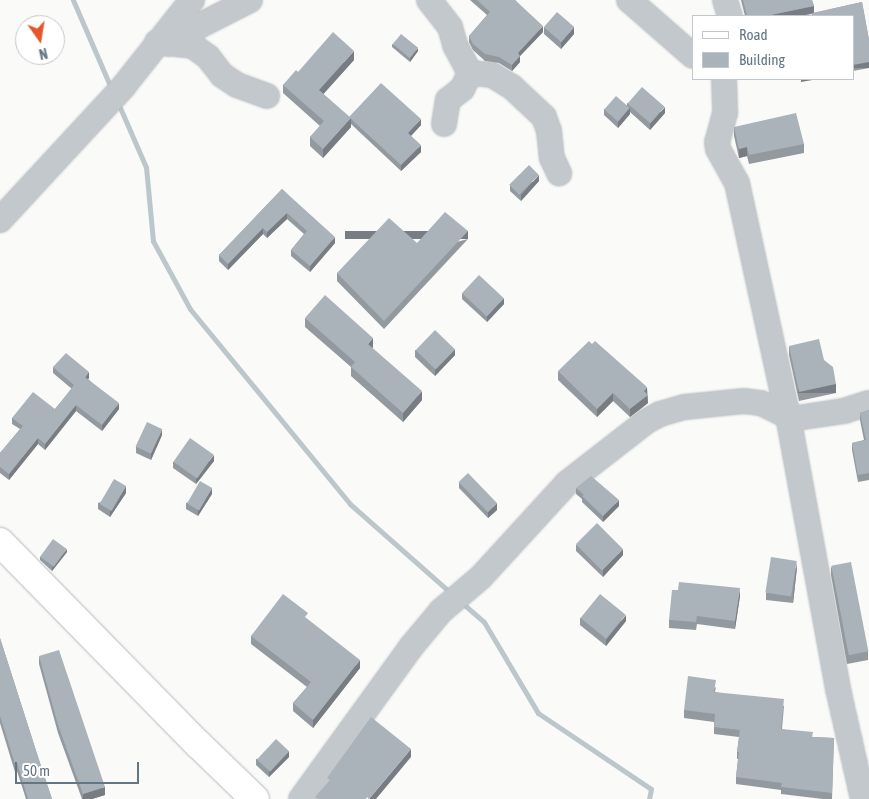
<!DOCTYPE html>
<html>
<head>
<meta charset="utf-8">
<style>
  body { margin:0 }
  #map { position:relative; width:869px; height:799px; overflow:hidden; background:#fafaf8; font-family:"Asap Condensed",sans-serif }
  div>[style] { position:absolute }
  .stream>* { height:5px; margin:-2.5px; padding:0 2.5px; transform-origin:2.5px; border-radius:2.5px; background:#bbc7cb }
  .roads { filter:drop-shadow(0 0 1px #b5babe) drop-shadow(0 0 1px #b5babe) }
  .minor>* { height:24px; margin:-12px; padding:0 12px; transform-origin:12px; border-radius:12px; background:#c3c8cc }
  .major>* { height:28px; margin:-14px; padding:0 14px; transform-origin:14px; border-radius:14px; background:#fff }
  .wall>* { inset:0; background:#929a9f }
  .shaded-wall>* { inset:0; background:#777d82; transform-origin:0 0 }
  .building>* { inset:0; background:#aab3b9; transform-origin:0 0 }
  span { translate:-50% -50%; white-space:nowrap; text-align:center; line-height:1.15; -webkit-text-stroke:5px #fff; paint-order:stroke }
  .legend { position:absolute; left:692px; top:15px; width:162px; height:65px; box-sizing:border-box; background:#fff; border:1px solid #c1c8cd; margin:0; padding:6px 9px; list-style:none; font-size:15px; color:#657683 }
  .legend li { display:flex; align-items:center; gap:10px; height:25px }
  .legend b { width:25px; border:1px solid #c1c8cd }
  .north { position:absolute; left:15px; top:15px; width:50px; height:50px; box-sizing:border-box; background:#fff; border:1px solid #c1c8cd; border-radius:50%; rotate:167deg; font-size:14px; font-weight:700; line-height:20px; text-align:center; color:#657683 }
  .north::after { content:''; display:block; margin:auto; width:18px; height:22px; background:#e4572e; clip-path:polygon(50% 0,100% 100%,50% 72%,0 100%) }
  .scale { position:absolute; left:15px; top:762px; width:124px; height:22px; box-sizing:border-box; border:2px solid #657683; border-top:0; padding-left:6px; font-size:15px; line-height:18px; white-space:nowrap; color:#657683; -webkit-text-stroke:4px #fff; paint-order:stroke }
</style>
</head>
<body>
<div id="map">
  <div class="stream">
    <div style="left:73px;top:0;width:98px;rotate:66.6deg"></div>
    <div style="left:118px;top:103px;width:70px;rotate:66.4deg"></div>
    <div style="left:146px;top:167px;width:74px;rotate:84.6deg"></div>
    <div style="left:153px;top:241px;width:77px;rotate:61.4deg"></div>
    <div style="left:190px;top:309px;width:252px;rotate:50.6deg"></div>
    <div style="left:350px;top:504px;width:135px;rotate:41.4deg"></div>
    <div style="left:461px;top:602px;width:30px;rotate:41deg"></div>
    <div style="left:484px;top:622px;width:106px;rotate:59.3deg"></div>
    <div style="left:538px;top:713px;width:136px;rotate:33.9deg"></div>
    <div style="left:651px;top:789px;width:10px;rotate:101deg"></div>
  </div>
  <div class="roads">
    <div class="minor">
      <div style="left:429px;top:0;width:34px;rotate:52deg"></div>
      <div style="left:450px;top:27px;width:19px;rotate:74deg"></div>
      <div style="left:455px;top:45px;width:32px;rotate:62deg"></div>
      <div style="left:629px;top:0;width:85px;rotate:41.2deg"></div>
      <div style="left:725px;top:0;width:17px;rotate:73deg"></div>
      <div style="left:157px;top:42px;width:36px;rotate:6deg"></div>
      <div style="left:193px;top:46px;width:19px;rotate:36deg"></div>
      <div style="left:208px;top:57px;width:23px;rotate:52deg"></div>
      <div style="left:222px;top:75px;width:18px;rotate:34deg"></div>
      <div style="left:237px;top:85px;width:32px;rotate:20deg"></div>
      <div style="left:169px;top:44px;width:37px;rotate:-31deg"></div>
      <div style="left:201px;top:25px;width:55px;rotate:-27deg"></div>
      <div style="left:470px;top:73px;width:22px;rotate:5deg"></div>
      <div style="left:492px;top:75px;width:23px;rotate:31deg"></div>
      <div style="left:512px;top:87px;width:44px;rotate:43.2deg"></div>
      <div style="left:544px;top:117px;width:15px;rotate:70deg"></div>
      <div style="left:549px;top:131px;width:27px;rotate:84deg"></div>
      <div style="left:552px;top:158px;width:17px;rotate:65deg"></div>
      <div style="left:724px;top:79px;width:34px;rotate:88deg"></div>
      <div style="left:725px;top:113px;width:30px;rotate:105deg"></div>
      <div style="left:717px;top:142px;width:7px;rotate:82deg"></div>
      <div style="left:718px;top:149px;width:39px;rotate:61deg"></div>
      <div style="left:737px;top:183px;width:239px;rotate:77.7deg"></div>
      <div style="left:788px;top:416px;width:9px;rotate:13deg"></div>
      <div style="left:797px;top:418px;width:48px;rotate:-8.5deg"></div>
      <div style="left:844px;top:411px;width:26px;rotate:-18deg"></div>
      <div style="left:444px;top:124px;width:24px;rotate:-81deg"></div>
      <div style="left:448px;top:100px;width:18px;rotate:-38deg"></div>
      <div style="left:462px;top:89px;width:18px;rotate:-63deg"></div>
      <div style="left:0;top:220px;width:181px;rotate:-47.2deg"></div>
      <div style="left:123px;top:87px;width:111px;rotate:-51.6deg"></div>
      <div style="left:301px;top:799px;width:188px;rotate:-54.1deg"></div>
      <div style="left:411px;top:647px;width:47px;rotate:-50.2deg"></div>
      <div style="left:441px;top:611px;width:52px;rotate:-40.4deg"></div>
      <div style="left:481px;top:577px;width:127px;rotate:-47.5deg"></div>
      <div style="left:567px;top:483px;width:101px;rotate:-37.8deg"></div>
      <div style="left:647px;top:421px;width:15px;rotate:-28deg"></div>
      <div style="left:660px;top:414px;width:26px;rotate:-16deg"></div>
      <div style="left:685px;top:407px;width:59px;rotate:-5.8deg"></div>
      <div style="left:744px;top:401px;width:17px;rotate:7deg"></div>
      <div style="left:761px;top:403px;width:30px;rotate:26deg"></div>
      <div style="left:788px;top:416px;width:278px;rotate:79.6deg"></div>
      <div style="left:838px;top:689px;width:113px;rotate:77.2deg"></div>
    </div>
    <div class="major">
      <div style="left:0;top:542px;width:283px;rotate:45.6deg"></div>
      <div style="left:198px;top:744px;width:79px;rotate:44deg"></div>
    </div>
  </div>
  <div class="wall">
    <div style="clip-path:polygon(470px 0,515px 0,543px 32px,520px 56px,520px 62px,512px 71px,499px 63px,485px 61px,473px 50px,469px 42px,469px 36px,487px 15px)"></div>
    <div style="clip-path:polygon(741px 0,812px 0,814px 6px,814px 13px,862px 2px,869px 40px,869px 68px,853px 71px,853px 16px,812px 16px,812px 14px,800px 16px,745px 16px)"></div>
    <div style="clip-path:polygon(544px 27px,574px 34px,561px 49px,544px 34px)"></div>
    <div style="clip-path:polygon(392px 44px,418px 51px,410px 62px,392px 47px)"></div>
    <div style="clip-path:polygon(354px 60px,323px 94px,349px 117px,421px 125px,411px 136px,421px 152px,401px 171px,351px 124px,351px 127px,323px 158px,310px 146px,310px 137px,320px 126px,283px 93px,283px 85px,298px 72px)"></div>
    <div style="clip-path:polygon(627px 103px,665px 113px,650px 130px,630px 112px,630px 114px,618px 128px,604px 115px,604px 109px,627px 105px)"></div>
    <div style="clip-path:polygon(734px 127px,804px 144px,804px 153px,749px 164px,747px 156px,739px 158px,734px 136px)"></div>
    <div style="clip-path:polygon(539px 181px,521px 201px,510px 191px,510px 185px)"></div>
    <div style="clip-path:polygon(282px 189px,335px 243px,310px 272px,291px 256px,291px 250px,304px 234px,287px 219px,267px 238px,263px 234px,228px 270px,219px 261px,219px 255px)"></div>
    <div style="clip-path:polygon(468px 239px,384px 329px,337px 281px,337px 273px)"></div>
    <div style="clip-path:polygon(462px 293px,504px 304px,487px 322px,462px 299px)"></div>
    <div style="clip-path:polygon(305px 318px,373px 347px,372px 348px,422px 400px,403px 422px,351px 376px,351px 367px,305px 327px)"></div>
    <div style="clip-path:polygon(789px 346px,824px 360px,836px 393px,799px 401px,789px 355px)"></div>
    <div style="clip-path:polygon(415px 350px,455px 355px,435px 376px,415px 357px)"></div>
    <div style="clip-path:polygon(53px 367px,89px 378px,88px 379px,119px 409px,102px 431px,76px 411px,45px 450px,38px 444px,9px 480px,0 473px,0 453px,20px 429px,12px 424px,12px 418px,55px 409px,72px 389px,53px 373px)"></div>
    <div style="clip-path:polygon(558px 371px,647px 394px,648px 403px,630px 417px,613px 401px,597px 417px,558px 380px)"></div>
    <div style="clip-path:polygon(869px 410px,869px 480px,858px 482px,852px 450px,852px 443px,864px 440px,860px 420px,860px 413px)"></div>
    <div style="clip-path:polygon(162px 435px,151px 460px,136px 453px,136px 447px)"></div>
    <div style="clip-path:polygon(214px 461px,196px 484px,173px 468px,173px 462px)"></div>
    <div style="clip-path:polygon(459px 482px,497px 510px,488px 518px,459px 488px)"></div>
    <div style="clip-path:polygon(576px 488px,619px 506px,603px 522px,582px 502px,582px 499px,576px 494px)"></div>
    <div style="clip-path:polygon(126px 493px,110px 517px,98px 509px,98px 503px)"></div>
    <div style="clip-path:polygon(212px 494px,198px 516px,186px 509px,186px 503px)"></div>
    <div style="clip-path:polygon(576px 545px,623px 555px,603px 577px,576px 551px)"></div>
    <div style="clip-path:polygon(67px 552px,52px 571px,40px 560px,40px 557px)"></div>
    <div style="clip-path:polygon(831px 566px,868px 651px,868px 660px,847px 664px,831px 575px)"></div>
    <div style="clip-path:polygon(797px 567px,793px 603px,766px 600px,766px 593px)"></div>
    <div style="clip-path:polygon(740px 596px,735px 629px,697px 624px,696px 630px,669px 628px,669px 620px)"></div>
    <div style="clip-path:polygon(580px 618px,626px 621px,606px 646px,580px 625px)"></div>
    <div style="clip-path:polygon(308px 620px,360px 668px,313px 728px,293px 711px,293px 703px,307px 687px,251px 644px,251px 636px)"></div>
    <div style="clip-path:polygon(0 638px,39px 760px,52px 799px,26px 799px,17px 771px,15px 772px,0 723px)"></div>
    <div style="clip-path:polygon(39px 656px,105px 795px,92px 799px,82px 799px,58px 733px,39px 664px)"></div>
    <div style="clip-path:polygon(716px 687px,715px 692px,784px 706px,782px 729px,813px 737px,834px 738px,832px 799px,823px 799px,781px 794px,781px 790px,736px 784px,736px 777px,738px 759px,737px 759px,737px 752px,739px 737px,714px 734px,714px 722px,684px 718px,684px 710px)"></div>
    <div style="clip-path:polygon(289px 757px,269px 777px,256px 765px,256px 759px)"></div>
  </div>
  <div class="shaded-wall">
    <div style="clip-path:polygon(814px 6px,814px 13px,800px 16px,766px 16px)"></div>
    <div style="clip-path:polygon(543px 26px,543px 32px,520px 56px,520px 62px,512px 71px,512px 65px,518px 53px)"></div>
    <div style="clip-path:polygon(574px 27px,574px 34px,561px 49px,561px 42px)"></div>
    <div style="clip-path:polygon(418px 48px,418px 51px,410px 62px,410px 58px)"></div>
    <div style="clip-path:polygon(354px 51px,354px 60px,319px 99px,319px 90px)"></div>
    <div style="left:869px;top:62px;width:6px;height:16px;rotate:90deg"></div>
    <div style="clip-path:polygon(801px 79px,818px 79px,801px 82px)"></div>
    <div style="clip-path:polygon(665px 107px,665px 113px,650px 130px,650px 124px)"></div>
    <div style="clip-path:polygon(630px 108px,630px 114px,618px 128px,618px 122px)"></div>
    <div style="clip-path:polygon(351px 118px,351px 127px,323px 158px,323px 149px)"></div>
    <div style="clip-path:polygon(421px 119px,421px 125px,408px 139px,408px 133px)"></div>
    <div style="clip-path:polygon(421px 145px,421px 152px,401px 171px,401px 165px)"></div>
    <div style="clip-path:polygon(747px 147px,747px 156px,739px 158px,739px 149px)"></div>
    <div style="clip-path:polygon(539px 175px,539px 181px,521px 201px,521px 195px)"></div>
    <div style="clip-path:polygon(287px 213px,287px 219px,267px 238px,267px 232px)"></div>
    <div style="clip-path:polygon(263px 228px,263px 234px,228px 270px,228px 264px)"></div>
    <div style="left:468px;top:231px;width:8px;height:123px;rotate:90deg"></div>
    <div style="clip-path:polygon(335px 237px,335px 243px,310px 272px,310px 266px)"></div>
    <div style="clip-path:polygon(504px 298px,504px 304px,487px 322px,487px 316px)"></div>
    <div style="clip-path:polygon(373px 338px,373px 347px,368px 353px,368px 344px)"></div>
    <div style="clip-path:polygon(455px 349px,455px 355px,435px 376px,435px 369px)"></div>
    <div style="clip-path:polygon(89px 372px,89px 378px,85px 383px,85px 377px)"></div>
    <div style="left:836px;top:384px;width:9px;height:38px;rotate:90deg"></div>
    <div style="clip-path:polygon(647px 387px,648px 403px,630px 417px,630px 409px)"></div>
    <div style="clip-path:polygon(422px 391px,422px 400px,403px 422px,403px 413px)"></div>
    <div style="clip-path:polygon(613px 393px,613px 401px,597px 417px,597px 409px)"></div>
    <div style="clip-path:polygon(119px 403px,119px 409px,102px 431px,102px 425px)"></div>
    <div style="clip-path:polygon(76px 405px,76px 411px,45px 450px,45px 444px)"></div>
    <div style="clip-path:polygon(162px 429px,162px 435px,151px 460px,151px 453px)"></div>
    <div style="clip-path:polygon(38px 438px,38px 444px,9px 480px,9px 474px)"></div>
    <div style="clip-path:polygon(214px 455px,214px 461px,196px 484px,196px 478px)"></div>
    <div style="clip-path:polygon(126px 486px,126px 493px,110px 517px,110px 511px)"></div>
    <div style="clip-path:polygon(212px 488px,212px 494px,198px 516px,198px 510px)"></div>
    <div style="clip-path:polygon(619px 500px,619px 506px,603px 522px,603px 516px)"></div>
    <div style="clip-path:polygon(497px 503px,497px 510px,488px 518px,488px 512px)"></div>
    <div style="clip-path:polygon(67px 549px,67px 552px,52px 571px,52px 568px)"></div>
    <div style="clip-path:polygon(623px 549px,623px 555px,603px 577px,603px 570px)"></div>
    <div style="clip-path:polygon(797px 561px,797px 567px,793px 603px,793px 597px)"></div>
    <div style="clip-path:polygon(740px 588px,740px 596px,735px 629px,735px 621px)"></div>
    <div style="clip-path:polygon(626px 615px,626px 621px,606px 646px,606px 640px)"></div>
    <div style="clip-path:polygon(360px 660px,360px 668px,313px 728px,313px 720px)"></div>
    <div style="clip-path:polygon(411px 749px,411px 757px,376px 799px,369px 799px)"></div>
    <div style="clip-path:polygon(289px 751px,289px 757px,269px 777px,269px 771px)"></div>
    <div style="clip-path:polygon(17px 763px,17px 771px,15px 772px,15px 764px)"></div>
    <div style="clip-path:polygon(105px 787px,105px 795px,92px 799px,83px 799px,83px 794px)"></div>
  </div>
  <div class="building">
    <div style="clip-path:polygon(477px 0,515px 0,543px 26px,518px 53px,520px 56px,512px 65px,499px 57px,485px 54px,473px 44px,469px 36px,490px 12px)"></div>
    <div style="clip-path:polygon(743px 0,812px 0,814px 6px,766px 16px,747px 16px)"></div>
    <div style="clip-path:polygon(862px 2px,869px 40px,869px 62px,853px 65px,853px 16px,813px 16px,812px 13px)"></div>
    <div style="left:557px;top:12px;width:23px;height:20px;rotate:41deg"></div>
    <div style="clip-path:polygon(333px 32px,354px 51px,319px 90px,351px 118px,323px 149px,310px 137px,324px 121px,283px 85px,296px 70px,298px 72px)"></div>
    <div style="left:401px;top:34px;width:22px;height:13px;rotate:39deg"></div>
    <div style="clip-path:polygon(381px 83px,421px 119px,408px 133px,421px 145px,401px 165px,349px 117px)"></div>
    <div style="left:642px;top:87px;width:30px;height:22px;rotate:41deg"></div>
    <div style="left:616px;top:96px;width:18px;height:18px;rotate:41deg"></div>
    <div style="clip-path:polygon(796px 113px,804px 144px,749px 155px,747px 147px,739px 149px,734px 127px)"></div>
    <div style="left:529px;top:165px;width:14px;height:28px;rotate:45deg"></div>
    <div style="clip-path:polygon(282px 189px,335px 237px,310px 266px,291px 250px,307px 231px,287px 213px,267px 232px,263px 228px,228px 264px,219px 255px)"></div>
    <div style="clip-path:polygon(445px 212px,468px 231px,384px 321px,337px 273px,389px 218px,417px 243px)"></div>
    <div style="left:479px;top:275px;width:34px;height:25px;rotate:43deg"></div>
    <div style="clip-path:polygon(325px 295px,373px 338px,368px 344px,422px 391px,403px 413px,351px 367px,355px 362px,305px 318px)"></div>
    <div style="left:435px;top:330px;width:28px;height:28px;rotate:44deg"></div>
    <div style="clip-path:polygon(819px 339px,824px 360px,833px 367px,836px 384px,799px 392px,789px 346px)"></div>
    <div style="clip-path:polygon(589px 341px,592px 344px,595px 341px,647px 387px,644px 391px,648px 395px,630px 409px,613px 393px,597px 409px,558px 371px)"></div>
    <div style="clip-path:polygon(66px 353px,89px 372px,85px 377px,119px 403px,102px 425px,76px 405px,45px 444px,38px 438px,9px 474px,0 467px,0 453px,23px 426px,12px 418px,33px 392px,55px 409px,74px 385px,53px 367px)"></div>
    <div style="clip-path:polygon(869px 410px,869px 473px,858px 475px,852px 443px,866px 440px,860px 413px)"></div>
    <div style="left:147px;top:422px;width:17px;height:27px;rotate:25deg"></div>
    <div style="left:190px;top:438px;width:29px;height:29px;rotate:35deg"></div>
    <div style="left:468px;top:473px;width:42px;height:13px;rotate:46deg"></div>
    <div style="clip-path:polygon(591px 476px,619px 500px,603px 516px,582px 496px,584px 495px,576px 488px)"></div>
    <div style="left:114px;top:479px;width:14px;height:29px;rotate:30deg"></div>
    <div style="left:200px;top:481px;width:14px;height:26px;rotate:30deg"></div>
    <div style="left:597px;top:523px;width:37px;height:30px;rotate:45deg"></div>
    <div style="left:53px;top:539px;width:17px;height:22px;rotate:36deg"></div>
    <div style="left:771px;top:557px;width:26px;height:36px;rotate:9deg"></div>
    <div style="left:851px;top:562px;width:91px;height:20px;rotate:79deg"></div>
    <div style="clip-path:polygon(679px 582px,740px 588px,735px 621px,697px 616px,696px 622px,669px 620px,672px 590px,678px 590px)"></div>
    <div style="clip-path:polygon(283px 594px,308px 613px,305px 617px,360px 660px,313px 720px,293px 703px,311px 682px,251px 636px)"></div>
    <div style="left:600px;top:594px;width:33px;height:31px;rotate:39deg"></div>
    <div style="clip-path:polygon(0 638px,39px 760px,52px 799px,28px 799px,17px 763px,15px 764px,0 716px)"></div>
    <div style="clip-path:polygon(59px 650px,105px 787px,83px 794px,58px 725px,39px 656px)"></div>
    <div style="clip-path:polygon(688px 676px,716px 680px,714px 692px,784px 699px,781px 729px,813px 732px,812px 737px,834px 738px,832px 793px,781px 787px,782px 783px,736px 777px,739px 752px,737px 752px,740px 730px,714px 727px,715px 714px,684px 710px)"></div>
    <div style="clip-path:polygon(371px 717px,411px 749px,369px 799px,367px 797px,366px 799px,318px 799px,315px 797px,330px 780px,327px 778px)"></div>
    <div style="left:276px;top:739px;width:18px;height:28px;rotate:43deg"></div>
  </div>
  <ul class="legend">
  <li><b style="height:6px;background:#fff"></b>Road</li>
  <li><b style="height:14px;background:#aab3b9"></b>Building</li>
  </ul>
  <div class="north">N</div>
  <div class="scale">50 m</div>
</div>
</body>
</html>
